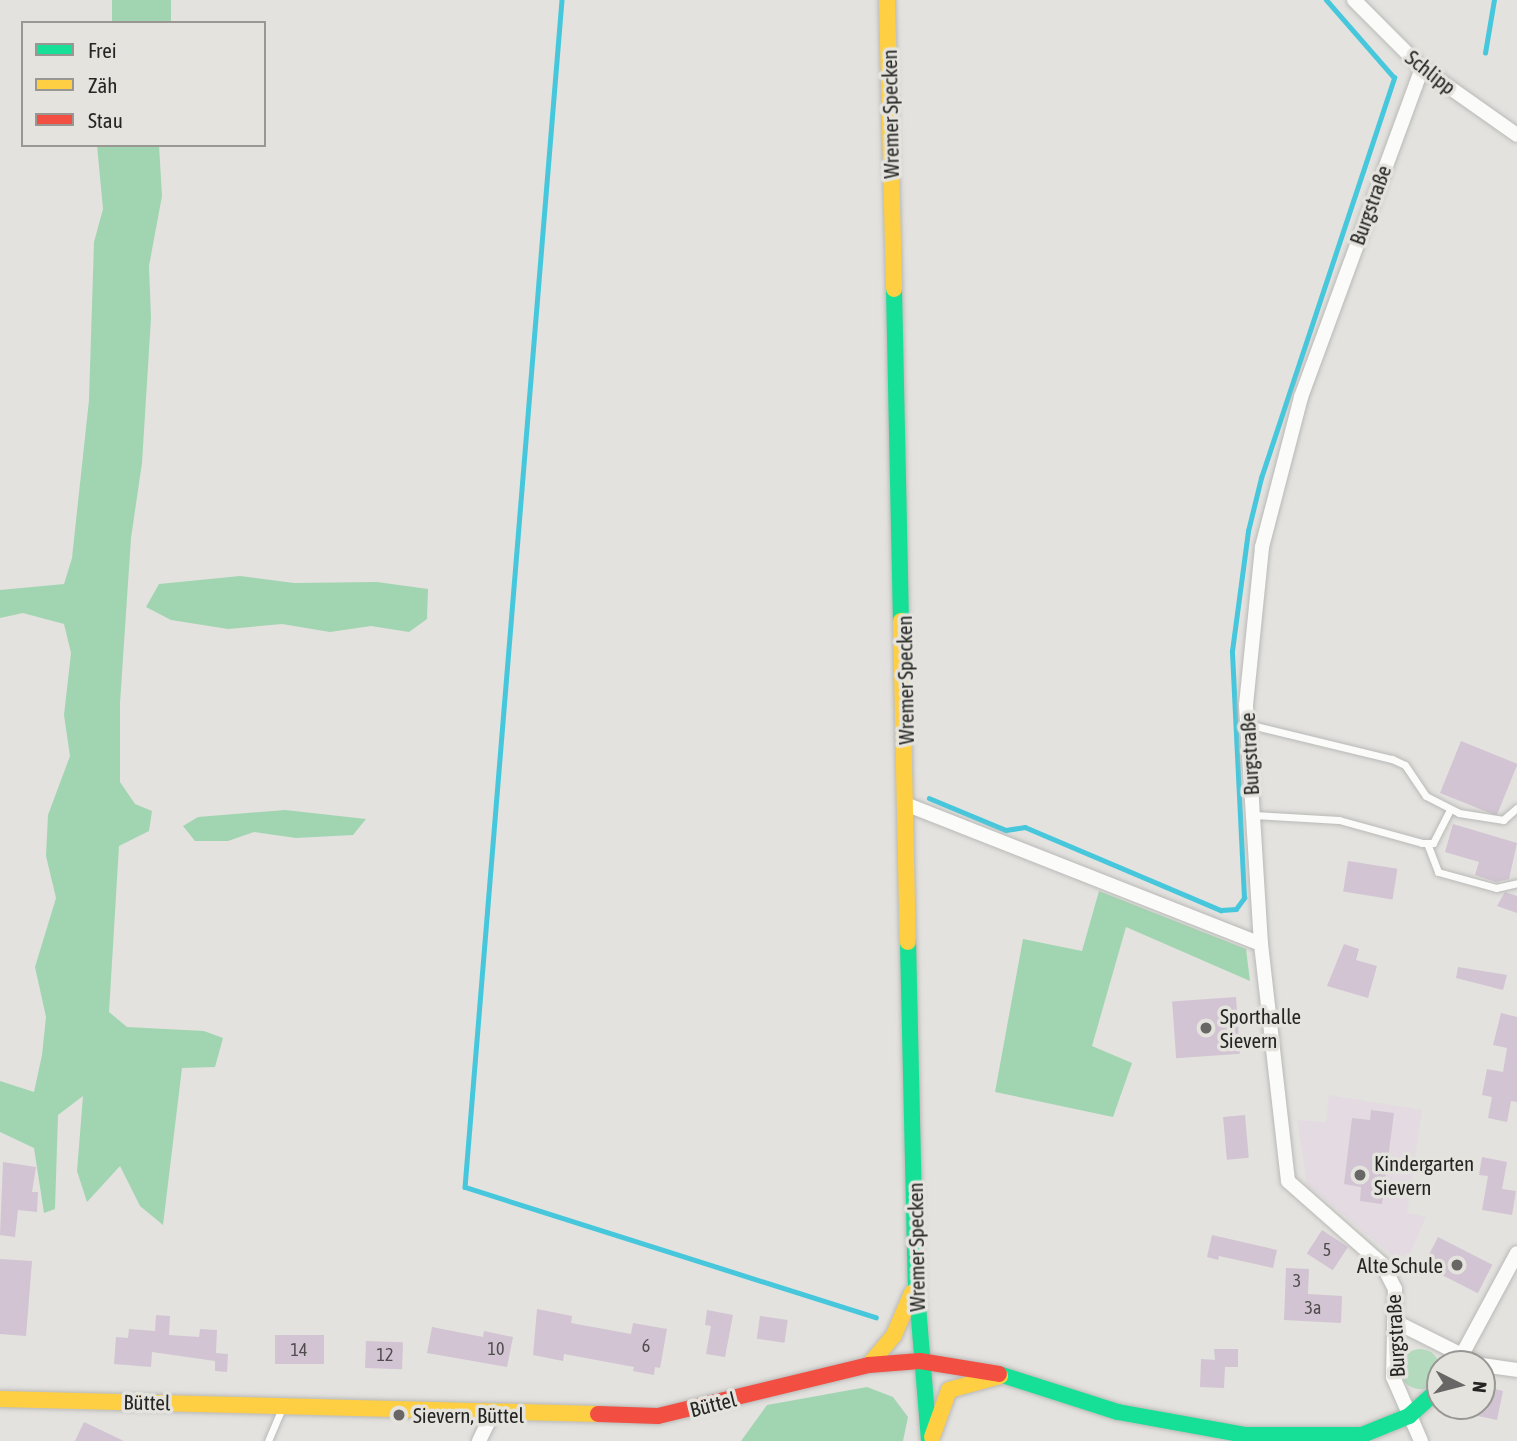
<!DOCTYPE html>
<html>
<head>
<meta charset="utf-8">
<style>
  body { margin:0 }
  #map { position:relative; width:1517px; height:1441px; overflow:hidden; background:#e3e2df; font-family:"Asap Condensed",sans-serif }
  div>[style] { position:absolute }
  .education>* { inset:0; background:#e3dae2 }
  .green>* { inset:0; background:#b4dabe }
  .round { border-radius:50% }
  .forest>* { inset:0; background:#a1d5b1; transform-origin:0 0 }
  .stream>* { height:4.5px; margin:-2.25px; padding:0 2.25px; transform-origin:2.25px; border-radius:2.25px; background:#46c7dc }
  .building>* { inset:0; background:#d2c4d2; transform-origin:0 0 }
  .roads { filter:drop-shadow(0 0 2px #b9b9b7) drop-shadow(0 0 2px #b9b9b7) }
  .lane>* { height:7px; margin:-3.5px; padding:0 3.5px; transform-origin:3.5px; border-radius:3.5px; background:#fbfbfa }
  .street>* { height:14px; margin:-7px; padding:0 7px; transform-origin:7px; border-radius:7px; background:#fbfbfa }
  .fast>* { height:16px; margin:-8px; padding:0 8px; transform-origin:8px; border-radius:8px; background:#16e098 }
  .slow>* { height:16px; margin:-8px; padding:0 8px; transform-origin:8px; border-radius:8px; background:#ffcf43 }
  .jam>* { height:16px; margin:-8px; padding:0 8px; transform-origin:8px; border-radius:8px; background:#f24e42 }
  .dots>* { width:19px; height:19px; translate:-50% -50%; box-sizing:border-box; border:4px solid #e4e3de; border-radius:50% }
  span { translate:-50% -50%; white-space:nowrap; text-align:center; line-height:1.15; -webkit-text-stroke:7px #e4e3de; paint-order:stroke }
  .number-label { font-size:18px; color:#504d4f }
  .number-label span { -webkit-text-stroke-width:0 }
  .street-label { font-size:21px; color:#252523 }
  .poi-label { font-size:21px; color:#252523 }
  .left { translate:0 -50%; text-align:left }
  .right { translate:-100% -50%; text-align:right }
  .legend { position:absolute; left:21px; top:21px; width:245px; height:126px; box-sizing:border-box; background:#e4e3de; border:2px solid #989793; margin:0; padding:9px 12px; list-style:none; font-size:21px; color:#252523 }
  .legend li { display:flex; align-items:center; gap:14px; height:35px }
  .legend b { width:35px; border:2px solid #989793 }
  .north { position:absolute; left:1426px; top:1350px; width:70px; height:70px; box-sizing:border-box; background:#e4e3de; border:2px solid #989793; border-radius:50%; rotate:96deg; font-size:19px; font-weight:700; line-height:28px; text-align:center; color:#252523 }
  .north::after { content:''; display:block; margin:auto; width:24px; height:32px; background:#686765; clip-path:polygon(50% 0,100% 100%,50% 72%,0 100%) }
</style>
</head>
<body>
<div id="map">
  <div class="education">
    <div style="clip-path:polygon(1329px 1095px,1422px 1110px,1407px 1213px,1426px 1217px,1409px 1256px,1395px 1258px,1307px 1184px,1297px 1120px,1326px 1122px)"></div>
  </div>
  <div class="green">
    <div class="round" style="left:1400px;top:1349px;width:40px;height:40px"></div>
  </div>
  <div class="forest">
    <div style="left:112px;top:0;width:59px;height:23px"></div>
    <div style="clip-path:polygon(97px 145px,159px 145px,162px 196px,149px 266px,151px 318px,142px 463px,131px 538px,120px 703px,120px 782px,135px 804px,152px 811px,149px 831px,119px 846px,109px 1012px,127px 1027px,204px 1031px,223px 1038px,215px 1067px,182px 1068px,163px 1225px,140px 1206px,120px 1166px,87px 1202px,77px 1171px,83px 1096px,58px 1115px,55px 1209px,44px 1213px,34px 1148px,0 1132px,0 1081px,34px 1092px,42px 1055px,46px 1017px,35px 967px,56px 898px,46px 856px,48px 815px,70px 756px,64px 715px,71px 653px,64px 624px,23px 613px,0 618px,0 590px,64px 584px,72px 558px,89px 400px,94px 242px,103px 209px)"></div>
    <div style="clip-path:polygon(240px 576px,294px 583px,377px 582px,428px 589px,427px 619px,409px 632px,371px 626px,330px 632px,282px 624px,228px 629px,171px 620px,146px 607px,159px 584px)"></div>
    <div style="clip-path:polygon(285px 810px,366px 819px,353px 835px,296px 838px,254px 832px,228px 841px,195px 841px,183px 826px,198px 817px)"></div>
    <div style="clip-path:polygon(1099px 891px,1246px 949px,1250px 981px,1126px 927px,1092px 1046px,1132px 1063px,1113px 1117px,995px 1092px,1023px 939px,1082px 951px)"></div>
    <div style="clip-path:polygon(867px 1387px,893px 1397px,908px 1417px,903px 1441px,741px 1441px,767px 1405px)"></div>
  </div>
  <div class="stream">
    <div style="left:562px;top:0;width:1191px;rotate:94.67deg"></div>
    <div style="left:465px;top:1187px;width:431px;rotate:17.6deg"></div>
    <div style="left:1485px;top:53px;width:54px;rotate:-80.4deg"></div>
    <div style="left:929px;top:798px;width:83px;rotate:22.6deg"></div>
    <div style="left:1006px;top:830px;width:19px;rotate:-9deg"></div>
    <div style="left:1025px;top:827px;width:213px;rotate:23deg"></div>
    <div style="left:1221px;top:910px;width:15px;rotate:-4deg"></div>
    <div style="left:1236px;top:909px;width:14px;rotate:-54deg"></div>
    <div style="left:1244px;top:898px;width:247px;rotate:-92.8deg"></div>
    <div style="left:1232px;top:651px;width:121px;rotate:-82.4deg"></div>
    <div style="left:1248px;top:531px;width:55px;rotate:-76.2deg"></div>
    <div style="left:1261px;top:478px;width:422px;rotate:-71.6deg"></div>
    <div style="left:1394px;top:78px;width:103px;rotate:-131.1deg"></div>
  </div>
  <div class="building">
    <div style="left:1461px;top:741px;width:61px;height:56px;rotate:22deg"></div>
    <div style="clip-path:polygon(1453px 824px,1517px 843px,1509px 879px,1496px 882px,1475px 875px,1479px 862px,1445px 852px)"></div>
    <div style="left:1348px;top:861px;width:50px;height:31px;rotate:9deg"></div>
    <div style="clip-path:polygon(1505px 892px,1517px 896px,1517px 913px,1497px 906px)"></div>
    <div style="clip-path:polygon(1344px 944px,1359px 949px,1356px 960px,1377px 966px,1368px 998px,1327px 986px)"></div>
    <div style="clip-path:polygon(1458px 967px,1507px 975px,1503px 990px,1456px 978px)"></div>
    <div style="left:1236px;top:997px;width:57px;height:64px;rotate:86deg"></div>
    <div style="clip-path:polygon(1501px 1013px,1517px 1017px,1517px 1102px,1511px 1101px,1507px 1122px,1488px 1118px,1492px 1097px,1482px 1095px,1487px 1069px,1503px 1072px,1507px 1048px,1493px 1045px)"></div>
    <div style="clip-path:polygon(1371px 1110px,1394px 1113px,1382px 1204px,1360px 1201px,1361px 1187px,1344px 1184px,1352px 1118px,1370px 1120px)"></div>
    <div style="left:1245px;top:1115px;width:43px;height:22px;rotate:85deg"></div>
    <div style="clip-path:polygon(1482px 1157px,1507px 1162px,1502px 1189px,1516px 1191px,1512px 1215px,1482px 1210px,1488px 1176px,1479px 1175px)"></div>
    <div style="clip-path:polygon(3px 1162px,36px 1167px,32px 1192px,38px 1192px,37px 1212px,18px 1210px,15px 1237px,0 1235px)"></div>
    <div style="left:1322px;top:1230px;width:31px;height:28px;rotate:33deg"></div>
    <div style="clip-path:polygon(1212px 1235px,1277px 1250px,1273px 1268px,1219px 1256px,1218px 1260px,1207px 1257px)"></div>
    <div style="left:1438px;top:1237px;width:61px;height:32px;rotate:27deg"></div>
    <div style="clip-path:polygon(0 1259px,32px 1261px,26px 1336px,0 1334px)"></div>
    <div style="clip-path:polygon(1286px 1268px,1309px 1269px,1308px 1294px,1342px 1296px,1341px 1323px,1284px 1320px)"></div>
    <div style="clip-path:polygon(537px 1309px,572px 1316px,571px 1323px,631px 1334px,633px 1323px,667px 1329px,660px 1368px,655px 1367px,654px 1375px,633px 1371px,634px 1367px,564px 1354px,563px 1361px,533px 1355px)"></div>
    <div style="clip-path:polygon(707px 1310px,733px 1315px,725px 1357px,706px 1354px,711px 1326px,705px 1325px)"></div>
    <div style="clip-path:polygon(156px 1315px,170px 1316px,169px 1335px,199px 1337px,200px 1329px,217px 1330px,216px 1353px,228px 1354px,227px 1372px,215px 1371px,215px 1361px,152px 1352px,151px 1367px,114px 1364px,116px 1337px,128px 1338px,129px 1329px,155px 1331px)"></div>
    <div style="left:760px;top:1316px;width:28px;height:23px;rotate:8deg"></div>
    <div style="clip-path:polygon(432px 1327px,483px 1337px,484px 1331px,513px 1337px,507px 1367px,427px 1353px)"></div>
    <div style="left:275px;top:1335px;width:49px;height:29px"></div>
    <div style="left:366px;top:1341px;width:37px;height:27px;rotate:2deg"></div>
    <div style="clip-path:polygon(1214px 1349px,1238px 1349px,1238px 1367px,1225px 1367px,1224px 1388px,1200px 1387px,1201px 1359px,1215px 1360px)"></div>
    <div style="clip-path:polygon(1482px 1386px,1503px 1391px,1497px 1420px,1454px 1411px,1454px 1406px,1482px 1406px)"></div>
    <div style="clip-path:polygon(84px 1422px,124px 1441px,75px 1441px)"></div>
  </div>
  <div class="roads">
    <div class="lane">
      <div style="left:1247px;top:724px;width:149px;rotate:13.6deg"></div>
      <div style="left:1392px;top:759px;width:14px;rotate:25deg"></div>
      <div style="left:1405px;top:765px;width:37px;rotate:56deg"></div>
      <div style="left:1426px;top:796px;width:37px;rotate:27deg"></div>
      <div style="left:1459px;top:813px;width:45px;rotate:9deg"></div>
      <div style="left:1503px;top:820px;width:18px;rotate:-41deg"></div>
      <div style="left:1254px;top:815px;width:85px;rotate:3.4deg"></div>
      <div style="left:1339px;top:820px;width:86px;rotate:15.5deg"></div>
      <div style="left:1422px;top:843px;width:11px"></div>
      <div style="left:1433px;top:843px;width:38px;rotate:-63deg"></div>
      <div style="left:1427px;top:843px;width:31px;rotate:69deg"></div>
      <div style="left:1438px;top:872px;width:60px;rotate:15.4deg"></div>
      <div style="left:1496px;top:888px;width:22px;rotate:-13deg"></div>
      <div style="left:268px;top:1441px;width:36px;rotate:-67deg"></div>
    </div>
    <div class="street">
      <div style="left:1354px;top:0;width:96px;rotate:45deg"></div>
      <div style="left:1422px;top:68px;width:116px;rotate:35.2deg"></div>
      <div style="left:908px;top:805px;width:379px;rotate:21.5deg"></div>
      <div style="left:1394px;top:1321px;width:96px;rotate:26.6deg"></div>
      <div style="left:1457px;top:1364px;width:126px;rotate:-61.6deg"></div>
      <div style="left:1482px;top:1365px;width:35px;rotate:8deg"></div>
      <div style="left:479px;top:1441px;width:34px;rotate:-64deg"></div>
      <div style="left:1421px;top:1441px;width:70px;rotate:-113.6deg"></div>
      <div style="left:1393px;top:1377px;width:88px;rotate:-88.7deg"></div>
      <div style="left:1395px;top:1289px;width:28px;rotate:-117deg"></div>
      <div style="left:1382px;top:1264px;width:125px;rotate:-138.6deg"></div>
      <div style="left:1288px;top:1181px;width:239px;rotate:-96.5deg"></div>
      <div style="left:1261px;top:944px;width:239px;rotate:-93.6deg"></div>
      <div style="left:1246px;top:705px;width:159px;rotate:-84.2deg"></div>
      <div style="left:1262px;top:547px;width:155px;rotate:-75.4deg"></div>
      <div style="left:1301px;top:397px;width:351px;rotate:-69.8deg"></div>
    </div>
    <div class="fast">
      <div style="left:894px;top:289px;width:332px;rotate:88.8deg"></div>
      <div style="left:908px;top:942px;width:340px;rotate:88.7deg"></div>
      <div style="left:916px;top:1282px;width:160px;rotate:85.3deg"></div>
      <div style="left:999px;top:1374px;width:125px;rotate:17.7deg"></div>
      <div style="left:1118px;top:1412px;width:130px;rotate:10.2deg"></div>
      <div style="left:1246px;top:1435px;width:116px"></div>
      <div style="left:1362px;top:1435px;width:51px;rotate:-22deg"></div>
      <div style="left:1409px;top:1416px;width:42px;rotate:-42.1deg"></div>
    </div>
    <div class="slow">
      <div style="left:887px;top:0;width:289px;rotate:88.6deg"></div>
      <div style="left:901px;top:621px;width:321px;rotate:88.8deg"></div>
      <div style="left:869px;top:1365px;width:39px;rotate:-50deg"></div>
      <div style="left:894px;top:1335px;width:46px;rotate:-66.8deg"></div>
      <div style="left:0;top:1399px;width:598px;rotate:1.44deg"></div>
      <div style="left:932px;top:1437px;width:50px;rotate:-70.1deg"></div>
      <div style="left:949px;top:1390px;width:53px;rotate:-15.4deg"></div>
    </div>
    <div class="jam">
      <div style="left:598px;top:1414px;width:60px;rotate:1.9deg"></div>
      <div style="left:658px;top:1416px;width:217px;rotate:-13.6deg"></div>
      <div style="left:869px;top:1365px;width:51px;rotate:-4.5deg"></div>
      <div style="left:920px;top:1361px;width:80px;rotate:9.3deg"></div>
    </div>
  </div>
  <div class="dots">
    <div style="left:1206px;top:1028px;background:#686765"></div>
    <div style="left:1360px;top:1175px;background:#686765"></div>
    <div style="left:1457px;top:1265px;background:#686765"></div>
    <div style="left:399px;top:1415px;background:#686765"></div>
  </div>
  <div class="number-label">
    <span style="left:1327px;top:1250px">5</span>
    <span style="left:1297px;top:1281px">3</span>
    <span style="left:1313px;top:1308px">3a</span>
    <span style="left:646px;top:1346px">6</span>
    <span style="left:496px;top:1349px">10</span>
    <span style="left:299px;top:1350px">14</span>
    <span style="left:385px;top:1355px">12</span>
  </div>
  <div class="street-label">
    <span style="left:1431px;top:72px;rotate:38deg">Schlipp</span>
    <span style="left:890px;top:114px;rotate:-91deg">Wremer Specken</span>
    <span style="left:1370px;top:205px;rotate:-70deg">Burgstraße</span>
    <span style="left:905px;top:680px;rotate:-91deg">Wremer Specken</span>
    <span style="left:1249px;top:754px;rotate:-93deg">Burgstraße</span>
    <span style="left:916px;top:1247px;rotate:-91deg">Wremer Specken</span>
    <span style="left:1395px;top:1336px;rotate:-93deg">Burgstraße</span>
    <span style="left:147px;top:1402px;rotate:1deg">Büttel</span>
    <span style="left:713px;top:1404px;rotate:-14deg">Büttel</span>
  </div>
  <div class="poi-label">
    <span class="left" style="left:1220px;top:1028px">Sporthalle<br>Sievern</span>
    <span class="left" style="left:1374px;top:1175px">Kindergarten<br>Sievern</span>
    <span class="right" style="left:1443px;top:1265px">Alte Schule</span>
    <span class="left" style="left:413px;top:1415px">Sievern, Büttel</span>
  </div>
  <ul class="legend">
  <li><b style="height:9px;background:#16e098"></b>Frei</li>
  <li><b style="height:9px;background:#ffcf43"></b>Zäh</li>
  <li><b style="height:9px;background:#f24e42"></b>Stau</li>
  </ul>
  <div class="north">N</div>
</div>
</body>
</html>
